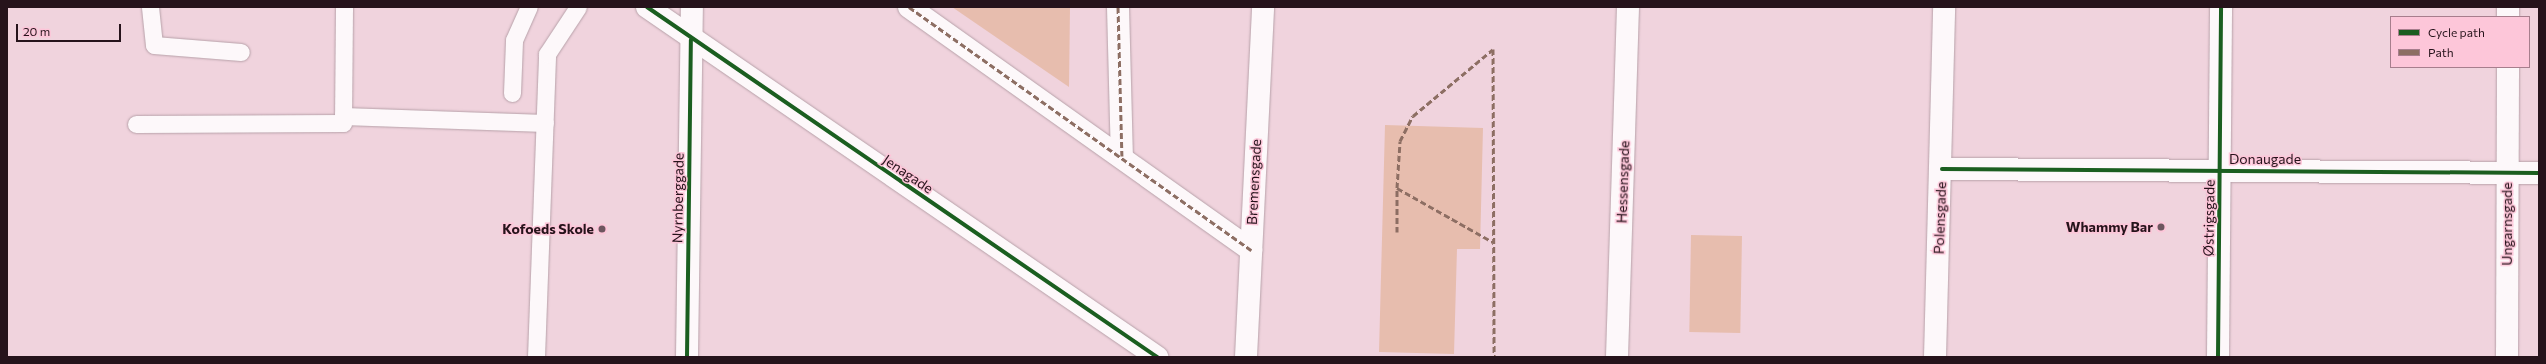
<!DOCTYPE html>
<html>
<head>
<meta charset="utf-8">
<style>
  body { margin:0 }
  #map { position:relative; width:2546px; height:364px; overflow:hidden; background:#f0d3dd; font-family:Commissioner,sans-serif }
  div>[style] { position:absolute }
  .green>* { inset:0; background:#e7bdae; transform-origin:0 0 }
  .roads { filter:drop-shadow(0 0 1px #b7a1a9) drop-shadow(0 0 1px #b7a1a9) }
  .service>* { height:17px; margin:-8.5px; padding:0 8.5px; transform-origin:8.5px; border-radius:8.5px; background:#fdf8fa }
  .minor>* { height:22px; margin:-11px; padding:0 11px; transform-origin:11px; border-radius:11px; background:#fdf8fa }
  .tertiary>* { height:22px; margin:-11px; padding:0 11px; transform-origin:11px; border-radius:11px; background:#fdf8fa }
  .quiet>* { height:3px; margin-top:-1.5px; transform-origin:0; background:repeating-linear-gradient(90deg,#8d6e63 0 6px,transparent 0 9px) }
  .cycleway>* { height:4px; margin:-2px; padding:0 2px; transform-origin:2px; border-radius:2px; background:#1b5e20 }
  .dots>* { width:11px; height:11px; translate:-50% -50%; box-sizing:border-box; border:2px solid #fdc6d9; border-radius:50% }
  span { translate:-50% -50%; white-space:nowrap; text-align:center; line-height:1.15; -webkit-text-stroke:3px #fdc6d9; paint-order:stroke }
  .street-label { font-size:14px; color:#26131b }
  .poi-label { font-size:14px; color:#26131b; font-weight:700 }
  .right { translate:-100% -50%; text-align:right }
  .frame { position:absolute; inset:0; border:8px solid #26131b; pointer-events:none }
  .legend { position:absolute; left:2390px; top:16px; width:140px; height:52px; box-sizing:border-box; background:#fdc6d9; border:1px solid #a77e8d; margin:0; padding:5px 7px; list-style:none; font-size:12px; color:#26131b }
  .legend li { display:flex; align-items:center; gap:8px; height:20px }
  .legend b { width:20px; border:1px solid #a77e8d }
  .scale { position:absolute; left:16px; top:24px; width:105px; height:18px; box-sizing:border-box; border:2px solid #26131b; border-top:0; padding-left:5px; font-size:12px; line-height:14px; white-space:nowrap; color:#26131b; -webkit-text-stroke:3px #fdc6d9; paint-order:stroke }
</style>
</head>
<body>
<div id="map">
  <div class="green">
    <div style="clip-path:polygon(952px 7px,1070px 7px,1069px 87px)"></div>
    <div style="clip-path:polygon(1385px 125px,1483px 128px,1480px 249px,1457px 249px,1454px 354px,1379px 352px)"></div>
    <div style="left:1691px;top:235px;width:51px;height:97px;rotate:1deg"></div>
  </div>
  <div class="roads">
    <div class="service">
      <div style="left:150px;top:7px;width:38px;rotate:84deg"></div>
      <div style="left:154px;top:45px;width:87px;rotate:4.6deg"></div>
      <div style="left:512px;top:93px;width:53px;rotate:-87.8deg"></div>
      <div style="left:514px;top:40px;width:36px;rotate:-66deg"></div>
      <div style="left:343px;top:116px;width:202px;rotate:2deg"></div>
      <div style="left:136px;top:124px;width:207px;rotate:-0.3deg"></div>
      <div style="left:343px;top:123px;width:116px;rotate:-89.5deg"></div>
      <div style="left:536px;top:357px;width:303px;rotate:-87.9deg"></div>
      <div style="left:547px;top:54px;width:56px;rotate:-56.6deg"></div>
    </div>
    <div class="minor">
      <div style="left:647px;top:7px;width:619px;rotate:34.46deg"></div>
      <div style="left:909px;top:7px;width:420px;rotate:35.4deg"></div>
      <div style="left:1118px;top:7px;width:149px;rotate:88.5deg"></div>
      <div style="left:2508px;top:17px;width:10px;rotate:-90deg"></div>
      <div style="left:1942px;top:169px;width:597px;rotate:0.38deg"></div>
      <div style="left:687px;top:357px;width:350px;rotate:-89.2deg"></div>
      <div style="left:1246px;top:357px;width:350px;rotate:-87.2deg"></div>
      <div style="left:1617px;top:357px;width:350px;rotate:-88.2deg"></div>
      <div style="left:1935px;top:357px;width:350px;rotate:-88.5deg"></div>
      <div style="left:2507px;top:357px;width:290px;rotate:-89.8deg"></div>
    </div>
    <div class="tertiary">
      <div style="left:2218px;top:357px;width:350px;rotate:-89.5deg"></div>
    </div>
  </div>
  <div class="quiet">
    <div style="left:909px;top:7px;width:420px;rotate:35.4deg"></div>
    <div style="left:1118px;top:7px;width:149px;rotate:88.5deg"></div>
    <div style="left:1493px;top:49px;width:308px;rotate:89.8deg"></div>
    <div style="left:1397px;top:188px;width:47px;rotate:-86.3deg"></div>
    <div style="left:1400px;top:141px;width:28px;rotate:-63deg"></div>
    <div style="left:1413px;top:116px;width:104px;rotate:-39.9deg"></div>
    <div style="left:1397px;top:232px;width:44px;rotate:-90deg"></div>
    <div style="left:1397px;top:188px;width:110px;rotate:29.4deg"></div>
  </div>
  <div class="cycleway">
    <div style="left:647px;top:7px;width:619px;rotate:34.46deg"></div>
    <div style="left:1942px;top:169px;width:597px;rotate:0.38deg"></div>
    <div style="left:687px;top:357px;width:317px;rotate:-89.3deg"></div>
    <div style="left:2218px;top:357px;width:350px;rotate:-89.5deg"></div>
  </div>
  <div class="dots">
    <div style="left:2161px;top:227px;background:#6d565f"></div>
    <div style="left:602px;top:229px;background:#6d565f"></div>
  </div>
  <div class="street-label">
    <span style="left:2265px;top:159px">Donaugade</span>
    <span style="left:908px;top:174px;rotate:34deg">Jenagade</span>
    <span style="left:1254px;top:182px;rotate:-87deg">Bremensgade</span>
    <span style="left:1623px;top:182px;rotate:-88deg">Hessensgade</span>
    <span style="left:678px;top:198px;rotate:-89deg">Nyrnberggade</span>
    <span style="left:1940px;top:218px;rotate:-88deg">Polensgade</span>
    <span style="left:2209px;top:218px;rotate:-89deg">Østrigsgade</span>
    <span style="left:2507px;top:224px;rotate:-90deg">Ungarnsgade</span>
  </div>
  <div class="poi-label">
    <span class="right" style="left:2153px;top:227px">Whammy Bar</span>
    <span class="right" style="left:594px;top:229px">Kofoeds Skole</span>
  </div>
  <div class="frame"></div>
  <ul class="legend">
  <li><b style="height:5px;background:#1b5e20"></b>Cycle path</li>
  <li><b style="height:5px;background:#8d6e63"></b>Path</li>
  </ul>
  <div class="scale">20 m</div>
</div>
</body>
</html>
